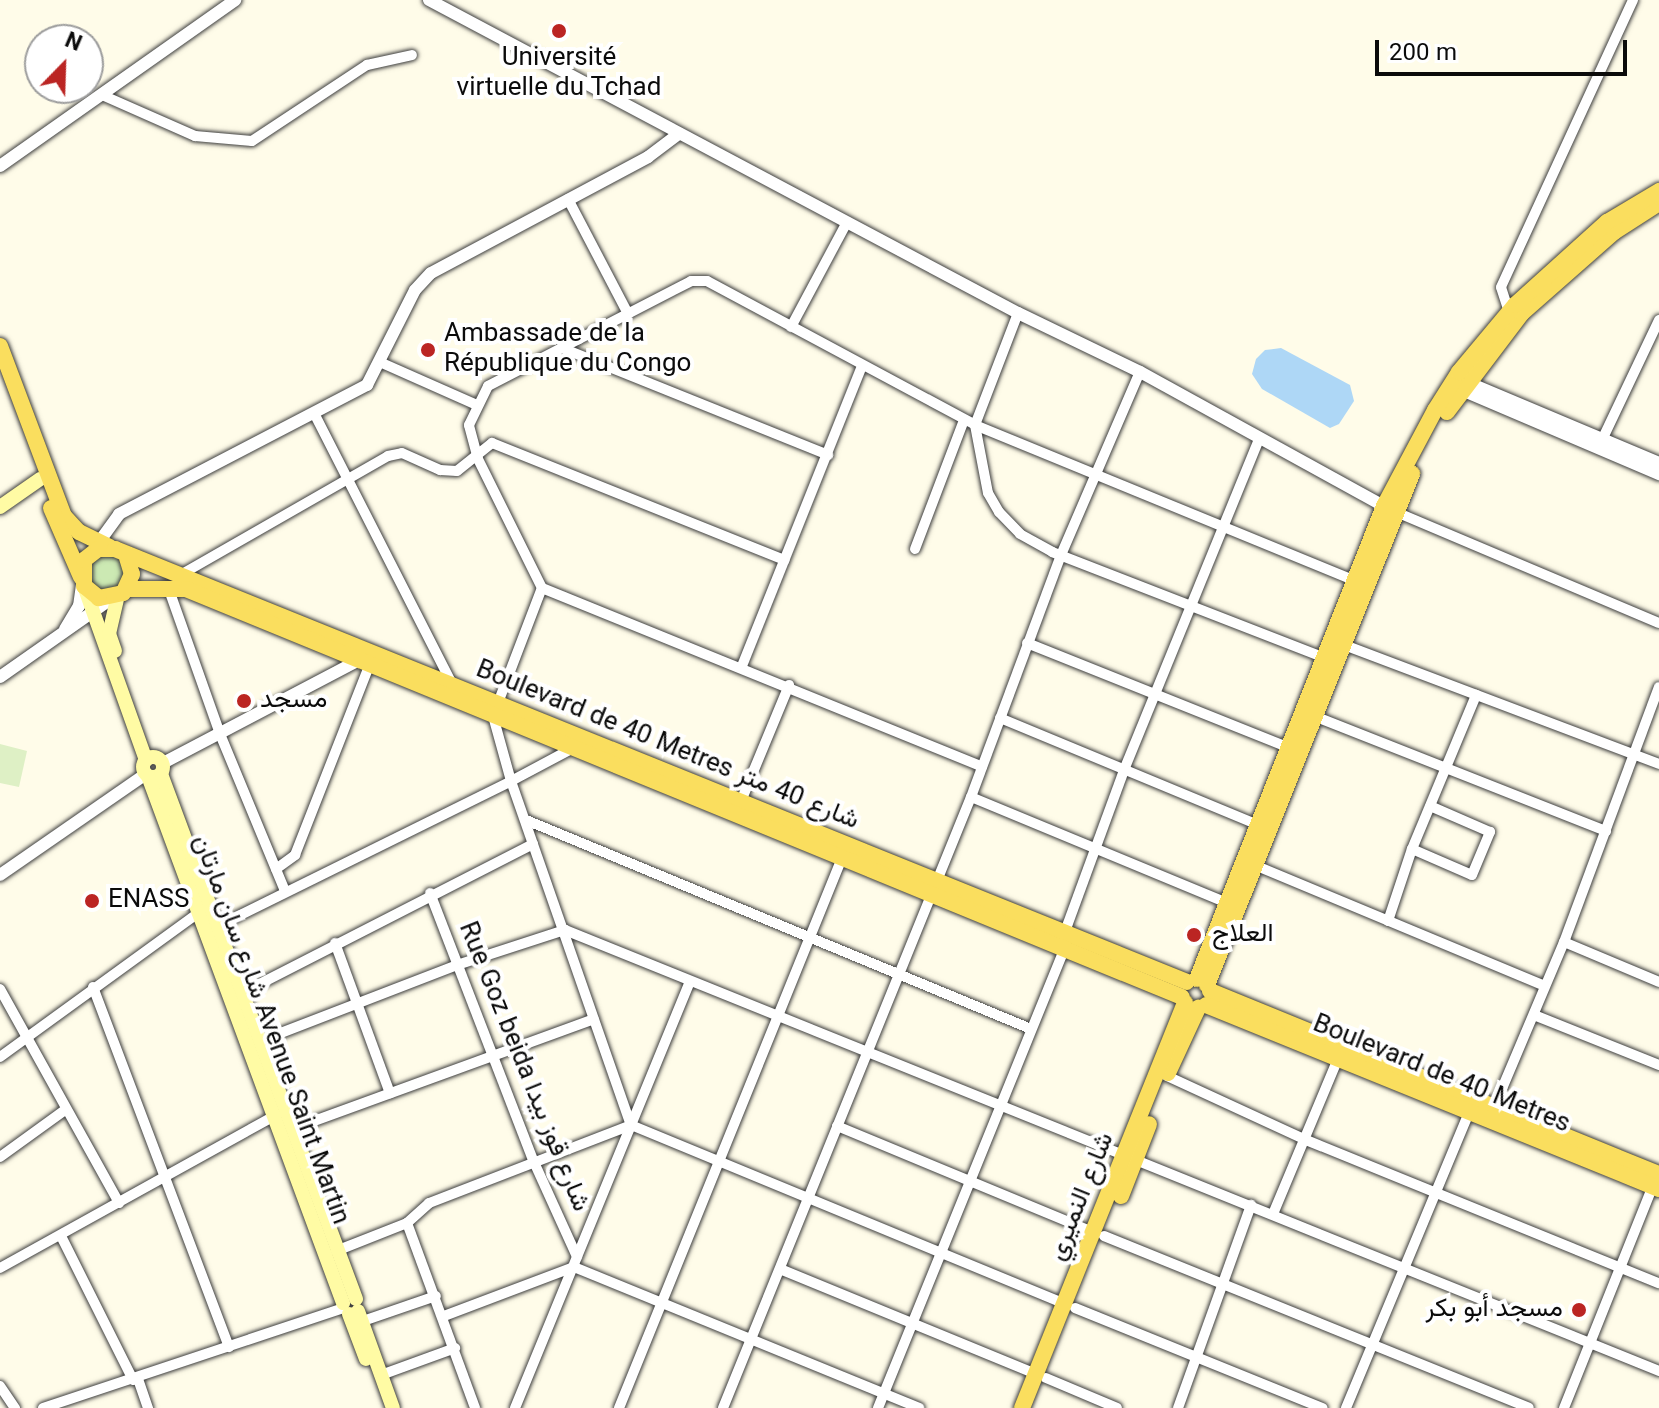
<!DOCTYPE html>
<html>
<head>
<meta charset="utf-8">
<style>
  body { margin:0 }
  #map { position:relative; width:1659px; height:1408px; overflow:hidden; background:#fffce9; font-family:Georgia,Vazirmatn,serif }
  div>[style] { position:absolute }
  .green>* { inset:0; background:#cce9b3 }
  .round { border-radius:50% }
  .pitch>* { inset:0; background:#def0c5 }
  .water>* { inset:0; background:#aed7f6 }
  .roads { filter:drop-shadow(0 0 2px #3e3e3e) drop-shadow(0 0 2px #3e3e3e) }
  .minor>* { height:10px; margin:-5px; padding:0 5px; transform-origin:5px; border-radius:5px; background:#fff }
  .tertiary>* { height:12px; margin:-6px; padding:0 6px; transform-origin:6px; border-radius:6px; background:#fff }
  .secondary>* { height:14px; margin:-7px; padding:0 7px; transform-origin:7px; border-radius:7px; background:#fffba4 }
  .secondary>.ring { margin:-7px; padding:0; box-sizing:content-box; background:none; border:14px solid #fffba4; border-radius:50% }
  .primary>* { height:16px; margin:-8px; padding:0 8px; transform-origin:8px; border-radius:8px; background:#fade5e }
  .dots>* { width:22px; height:22px; translate:-50% -50%; box-sizing:border-box; border:4px solid #fff; border-radius:50% }
  span { translate:-50% -50%; white-space:nowrap; text-align:center; line-height:1.15; -webkit-text-stroke:8px #fff; paint-order:stroke }
  .poi-label { font-size:26px; color:#0b0b0b }
  .left { translate:0 -50%; text-align:left }
  .right { translate:-100% -50%; text-align:right }
  .street-label { font-size:26px; color:#0b0b0b }
  .north { position:absolute; left:24px; top:24px; width:80px; height:80px; box-sizing:border-box; background:#fff; border:2px solid #9d9d9d; border-radius:50%; rotate:23deg; font-size:22px; font-weight:700; line-height:32px; text-align:center; color:#0b0b0b }
  .north::after { content:''; display:block; margin:auto; width:28px; height:36px; background:#bb2523; clip-path:polygon(50% 0,100% 100%,50% 72%,0 100%) }
  .scale { position:absolute; left:1375px; top:40px; width:252px; height:36px; box-sizing:border-box; border:4px solid #0b0b0b; border-top:0; padding-left:10px; font-size:24px; line-height:28px; white-space:nowrap; color:#0b0b0b; -webkit-text-stroke:6px #fff; paint-order:stroke }
</style>
</head>
<body>
<div id="map">
  <div class="green">
    <div class="round" style="left:89px;top:555px;width:36px;height:36px"></div>
  </div>
  <div class="pitch">
    <div style="clip-path:polygon(0 744px,27px 751px,19px 787px,0 783px)"></div>
  </div>
  <div class="water">
    <div style="clip-path:polygon(1281px 348px,1350px 385px,1354px 401px,1339px 424px,1330px 428px,1262px 389px,1252px 374px,1256px 359px,1265px 350px)"></div>
  </div>
  <div class="roads">
    <div class="minor">
      <div style="left:102px;top:95px;width:102px;rotate:23.8deg"></div>
      <div style="left:195px;top:136px;width:57px;rotate:5deg"></div>
      <div style="left:252px;top:141px;width:138px;rotate:-33.5deg"></div>
      <div style="left:367px;top:65px;width:46px;rotate:-12.5deg"></div>
      <div style="left:568px;top:199px;width:130px;rotate:62.4deg"></div>
      <div style="left:1018px;top:313px;width:120px;rotate:111deg"></div>
      <div style="left:975px;top:425px;width:69px;rotate:79.2deg"></div>
      <div style="left:988px;top:493px;width:22px;rotate:60deg"></div>
      <div style="left:999px;top:512px;width:30px;rotate:46deg"></div>
      <div style="left:1020px;top:534px;width:37px;rotate:29deg"></div>
      <div style="left:1052px;top:552px;width:296px;rotate:21.2deg"></div>
      <div style="left:1510px;top:315px;width:29px;rotate:-108deg"></div>
      <div style="left:1501px;top:287px;width:316px;rotate:-65.3deg"></div>
      <div style="left:791px;top:327px;width:119px;rotate:-61.9deg"></div>
      <div style="left:562px;top:348px;width:287px;rotate:21.9deg"></div>
      <div style="left:382px;top:363px;width:104px;rotate:23.9deg"></div>
      <div style="left:315px;top:415px;width:302px;rotate:63deg"></div>
      <div style="left:1602px;top:440px;width:133px;rotate:-64.6deg"></div>
      <div style="left:1396px;top:512px;width:285px;rotate:22.9deg"></div>
      <div style="left:915px;top:549px;width:138px;rotate:-69.2deg"></div>
      <div style="left:182px;top:574px;width:237px;rotate:-29.8deg"></div>
      <div style="left:388px;top:456px;width:14px;rotate:-12deg"></div>
      <div style="left:402px;top:453px;width:42px;rotate:24.1deg"></div>
      <div style="left:440px;top:470px;width:17px;rotate:3deg"></div>
      <div style="left:457px;top:471px;width:45px;rotate:-38.7deg"></div>
      <div style="left:492px;top:443px;width:315px;rotate:21.8deg"></div>
      <div style="left:168px;top:587px;width:156px;rotate:70.5deg"></div>
      <div style="left:220px;top:734px;width:170px;rotate:67.5deg"></div>
      <div style="left:542px;top:588px;width:475px;rotate:22.1deg"></div>
      <div style="left:1027px;top:643px;width:288px;rotate:21.8deg"></div>
      <div style="left:1339px;top:643px;width:342px;rotate:20.7deg"></div>
      <div style="left:742px;top:666px;width:323px;rotate:-68.2deg"></div>
      <div style="left:1314px;top:716px;width:314px;rotate:21.5deg"></div>
      <div style="left:1000px;top:718px;width:277px;rotate:22.5deg"></div>
      <div style="left:575px;top:747px;width:72px;rotate:152deg"></div>
      <div style="left:511px;top:781px;width:364px;rotate:70.8deg"></div>
      <div style="left:971px;top:797px;width:275px;rotate:22.5deg"></div>
      <div style="left:739px;top:806px;width:131px;rotate:-67.5deg"></div>
      <div style="left:526px;top:820px;width:547px;rotate:22.48deg"></div>
      <div style="left:1412px;top:849px;width:65px;rotate:23.4deg"></div>
      <div style="left:1472px;top:875px;width:47px;rotate:-67.3deg"></div>
      <div style="left:1490px;top:832px;width:65px;rotate:-156.6deg"></div>
      <div style="left:1252px;top:864px;width:317px;rotate:22.6deg"></div>
      <div style="left:276px;top:869px;width:24px;rotate:-36deg"></div>
      <div style="left:295px;top:855px;width:203px;rotate:-68.6deg"></div>
      <div style="left:430px;top:893px;width:288px;rotate:68.9deg"></div>
      <div style="left:534px;top:1162px;width:104px;rotate:65.6deg"></div>
      <div style="left:1388px;top:921px;width:76px;rotate:-71.6deg"></div>
      <div style="left:1412px;top:849px;width:167px;rotate:-67.4deg"></div>
      <div style="left:218px;top:926px;width:327px;rotate:-26.3deg"></div>
      <div style="left:511px;top:781px;width:67px;rotate:-105.5deg"></div>
      <div style="left:493px;top:716px;width:137px;rotate:-69.1deg"></div>
      <div style="left:542px;top:588px;width:144px;rotate:-116.4deg"></div>
      <div style="left:478px;top:459px;width:35px;rotate:-105deg"></div>
      <div style="left:469px;top:425px;width:43px;rotate:-64deg"></div>
      <div style="left:488px;top:386px;width:229px;rotate:-27.3deg"></div>
      <div style="left:691px;top:281px;width:16px"></div>
      <div style="left:707px;top:281px;width:304px;rotate:28.2deg"></div>
      <div style="left:975px;top:425px;width:412px;rotate:22.3deg"></div>
      <div style="left:1564px;top:942px;width:103px;rotate:22.8deg"></div>
      <div style="left:335px;top:943px;width:160px;rotate:69.9deg"></div>
      <div style="left:93px;top:987px;width:385px;rotate:69.3deg"></div>
      <div style="left:0;top:989px;width:245px;rotate:60.9deg"></div>
      <div style="left:242px;top:993px;width:327px;rotate:-27.1deg"></div>
      <div style="left:1534px;top:1015px;width:135px;rotate:21.8deg"></div>
      <div style="left:260px;top:1041px;width:211px;rotate:-21.1deg"></div>
      <div style="left:457px;top:965px;width:114px;rotate:-18deg"></div>
      <div style="left:565px;top:930px;width:1180px;rotate:21.95deg"></div>
      <div style="left:0;top:1057px;width:248px;rotate:-36deg"></div>
      <div style="left:1167px;top:1076px;width:153px;rotate:24.7deg"></div>
      <div style="left:1306px;top:1140px;width:381px;rotate:22.1deg"></div>
      <div style="left:1493px;top:1110px;width:182px;rotate:-67.1deg"></div>
      <div style="left:1564px;top:942px;width:272px;rotate:-69.6deg"></div>
      <div style="left:837px;top:1126px;width:279px;rotate:22.5deg"></div>
      <div style="left:292px;top:1129px;width:321px;rotate:-20deg"></div>
      <div style="left:0;top:1157px;width:80px;rotate:-35.9deg"></div>
      <div style="left:1273px;top:1214px;width:173px;rotate:-67.3deg"></div>
      <div style="left:407px;top:1223px;width:197px;rotate:69.8deg"></div>
      <div style="left:61px;top:1236px;width:161px;rotate:63.4deg"></div>
      <div style="left:1104px;top:1236px;width:458px;rotate:22deg"></div>
      <div style="left:336px;top:1251px;width:76px;rotate:-21.5deg"></div>
      <div style="left:407px;top:1223px;width:30px;rotate:-42deg"></div>
      <div style="left:429px;top:1203px;width:217px;rotate:-21.1deg"></div>
      <div style="left:631px;top:1125px;width:470px;rotate:22.4deg"></div>
      <div style="left:0;top:1268px;width:316px;rotate:-29deg"></div>
      <div style="left:780px;top:1269px;width:277px;rotate:22.3deg"></div>
      <div style="left:1075px;top:1308px;width:267px;rotate:22deg"></div>
      <div style="left:444px;top:1316px;width:139px;rotate:-20.7deg"></div>
      <div style="left:574px;top:1267px;width:373px;rotate:22.2deg"></div>
      <div style="left:363px;top:1321px;width:77px;rotate:-18.9deg"></div>
      <div style="left:381px;top:1375px;width:79px;rotate:-20deg"></div>
      <div style="left:1046px;top:1378px;width:77px;rotate:22.9deg"></div>
      <div style="left:138px;top:1379px;width:31px;rotate:71deg"></div>
      <div style="left:0;top:1386px;width:27px;rotate:56deg"></div>
      <div style="left:43px;top:1408px;width:316px;rotate:-18.4deg"></div>
      <div style="left:515px;top:1408px;width:461px;rotate:-67.7deg"></div>
      <div style="left:619px;top:1408px;width:593px;rotate:-67.93deg"></div>
      <div style="left:723px;top:1408px;width:659px;rotate:-67.91deg"></div>
      <div style="left:971px;top:797px;width:258px;rotate:-69.6deg"></div>
      <div style="left:1061px;top:555px;width:199px;rotate:-66.7deg"></div>
      <div style="left:878px;top:1408px;width:492px;rotate:-67.9deg"></div>
      <div style="left:1063px;top:952px;width:26px;rotate:-81deg"></div>
      <div style="left:1067px;top:926px;width:166px;rotate:-69.9deg"></div>
      <div style="left:1124px;top:770px;width:357px;rotate:-67.8deg"></div>
      <div style="left:1178px;top:1408px;width:216px;rotate:-70.2deg"></div>
      <div style="left:1346px;top:1408px;width:326px;rotate:-67.4deg"></div>
      <div style="left:1564px;top:1408px;width:242px;rotate:-68.2deg"></div>
    </div>
    <div class="tertiary">
      <div style="left:429px;top:0;width:667px;rotate:27.99deg"></div>
      <div style="left:1018px;top:313px;width:136px;rotate:25.8deg"></div>
      <div style="left:1140px;top:372px;width:286px;rotate:28.8deg"></div>
      <div style="left:0;top:166px;width:288px;rotate:-35.2deg"></div>
      <div style="left:1462px;top:380px;width:214px;rotate:22.8deg"></div>
      <div style="left:1457px;top:388px;width:220px;rotate:23.1deg"></div>
      <div style="left:99px;top:542px;width:34px;rotate:-54deg"></div>
      <div style="left:119px;top:514px;width:280px;rotate:-27.5deg"></div>
      <div style="left:367px;top:385px;width:106px;rotate:-63.2deg"></div>
      <div style="left:415px;top:290px;width:23px;rotate:-47deg"></div>
      <div style="left:431px;top:273px;width:246px;rotate:-28.1deg"></div>
      <div style="left:648px;top:157px;width:39px;rotate:-37deg"></div>
      <div style="left:65px;top:629px;width:27px;rotate:-59deg"></div>
      <div style="left:79px;top:606px;width:22px;rotate:-82deg"></div>
      <div style="left:0;top:677px;width:136px;rotate:-35.1deg"></div>
      <div style="left:163px;top:763px;width:228px;rotate:-27.7deg"></div>
      <div style="left:0;top:875px;width:178px;rotate:-34.7deg"></div>
    </div>
    <div class="secondary">
      <div style="left:0;top:507px;width:49px;rotate:-35deg"></div>
      <div style="left:84px;top:586px;width:185px;rotate:70.4deg"></div>
      <div style="left:115px;top:651px;width:18px;rotate:-109deg"></div>
      <div style="left:109px;top:634px;width:39px;rotate:-77deg"></div>
      <div class="ring" style="left:143px;top:757px;width:6px;height:6px"></div>
      <div style="left:161px;top:774px;width:560px;rotate:69.62deg"></div>
      <div style="left:148px;top:776px;width:562px;rotate:69.69deg"></div>
      <div style="left:358px;top:1311px;width:103px;rotate:70.2deg"></div>
      <div style="left:349px;top:1314px;width:48px;rotate:69.3deg"></div>
    </div>
    <div class="primary">
      <div style="left:0;top:346px;width:182px;rotate:69.4deg"></div>
      <div style="left:64px;top:516px;width:22px;rotate:47deg"></div>
      <div style="left:79px;top:532px;width:34px;rotate:26deg"></div>
      <div style="left:1447px;top:412px;width:124px;rotate:-52.9deg"></div>
      <div style="left:1522px;top:313px;width:123px;rotate:-41.4deg"></div>
      <div style="left:1614px;top:232px;width:54px;rotate:-32.8deg"></div>
      <div style="left:51px;top:508px;width:75px;rotate:66.5deg"></div>
      <div style="left:127px;top:558px;width:17px;rotate:73deg"></div>
      <div style="left:132px;top:574px;width:21px;rotate:115deg"></div>
      <div style="left:123px;top:593px;width:25px;rotate:168deg"></div>
      <div style="left:99px;top:598px;width:19px;rotate:-141deg"></div>
      <div style="left:84px;top:586px;width:26px;rotate:-90deg"></div>
      <div style="left:84px;top:560px;width:18px;rotate:-38deg"></div>
      <div style="left:98px;top:549px;width:17px"></div>
      <div style="left:115px;top:549px;width:1156px;rotate:21.99deg"></div>
      <div style="left:127px;top:589px;width:59px"></div>
      <div style="left:186px;top:589px;width:1076px;rotate:22.28deg"></div>
      <div style="left:1197px;top:979px;width:509px;rotate:-68.43deg"></div>
      <div style="left:1384px;top:506px;width:109px;rotate:-62deg"></div>
      <div style="left:1435px;top:410px;width:45px;rotate:-57.7deg"></div>
      <div style="left:1459px;top:372px;width:87px;rotate:-50.1deg"></div>
      <div style="left:1515px;top:305px;width:124px;rotate:-42.1deg"></div>
      <div style="left:1607px;top:222px;width:61px;rotate:-30.8deg"></div>
      <div style="left:1207px;top:985px;width:551px;rotate:-68.14deg"></div>
      <div style="left:1210px;top:991px;width:485px;rotate:22.2deg"></div>
      <div style="left:1206px;top:1005px;width:489px;rotate:22.1deg"></div>
      <div style="left:1168px;top:1073px;width:72px;rotate:-65.2deg"></div>
      <div style="left:1121px;top:1196px;width:77px;rotate:-68.7deg"></div>
      <div style="left:1022px;top:1408px;width:437px;rotate:-68.1deg"></div>
    </div>
  </div>
  <div class="dots">
    <div style="left:559px;top:31px;background:#bb2523"></div>
    <div style="left:428px;top:350px;background:#bb2523"></div>
    <div style="left:244px;top:701px;background:#bb2523"></div>
    <div style="left:92px;top:901px;background:#bb2523"></div>
    <div style="left:1194px;top:935px;background:#bb2523"></div>
    <div style="left:1579px;top:1310px;background:#bb2523"></div>
  </div>
  <div class="poi-label">
    <span style="left:559px;top:74px">Université<br>virtuelle du Tchad</span>
    <span class="left" style="left:444px;top:350px">Ambassade de la<br>République du Congo</span>
    <span class="left" style="left:260px;top:701px">مسجد</span>
    <span class="left" style="left:108px;top:901px">ENASS</span>
    <span class="left" style="left:1212px;top:935px">العلاج</span>
    <span class="right" style="left:1563px;top:1310px">مسجد أبو بكر</span>
  </div>
  <div class="street-label">
    <span style="left:667px;top:746px;rotate:22deg">Boulevard de 40 Metres شارع 40 متر</span>
    <span style="left:270px;top:1030px;rotate:70deg">شارع سان مارتان Avenue Saint Martin</span>
    <span style="left:523px;top:1067px;rotate:68deg">Rue Goz beida شارع قوز بيدا</span>
    <span style="left:1441px;top:1075px;rotate:22deg">Boulevard de 40 Metres</span>
    <span style="left:1082px;top:1197px;rotate:-68deg">شارع النميري</span>
  </div>
  <div class="north">N</div>
  <div class="scale">200 m</div>
</div>
</body>
</html>
